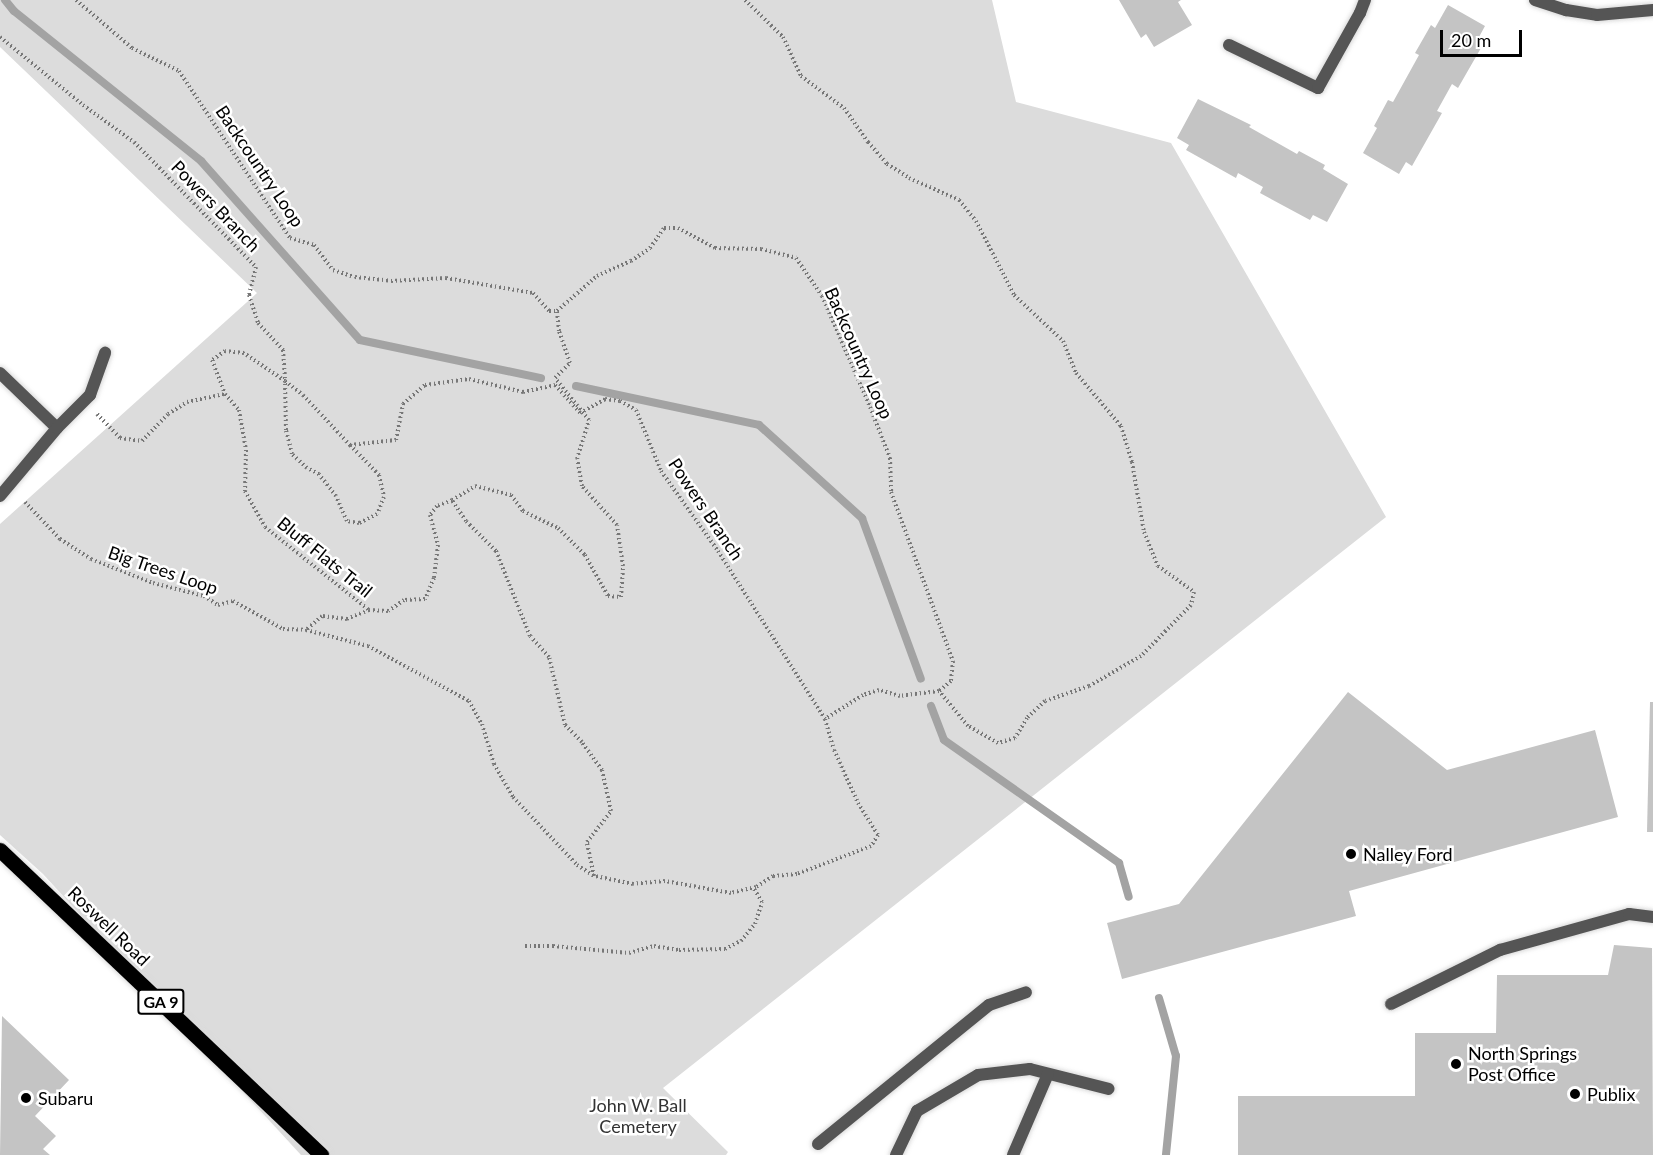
<!DOCTYPE html>
<html>
<head>
<meta charset="utf-8">
<style>
  body { margin:0 }
  #map { position:relative; width:1653px; height:1155px; overflow:hidden; background:#fff; font-family:Lato,sans-serif }
  div>[style] { position:absolute }
  .green>* { inset:0; background:#dcdcdc }
  .stream>* { height:8px; margin:-4px; padding:0 4px; transform-origin:4px; border-radius:4px; background:#a3a3a3 }
  .building>* { inset:0; background:#c4c4c4 }
  .path>* { height:4px; margin-top:-2px; transform-origin:0; background:repeating-linear-gradient(90deg,#777 0 1.5px,transparent 0 4.5px) }
  .roads { filter:drop-shadow(0 0 2px #dbdbdb) drop-shadow(0 0 2px #dbdbdb) }
  .service>* { height:12px; margin:-6px; padding:0 6px; transform-origin:6px; border-radius:6px; background:#555 }
  .minor>* { height:12px; margin:-6px; padding:0 6px; transform-origin:6px; border-radius:6px; background:#555 }
  .primary>* { height:15px; margin:-7.5px; padding:0 7.5px; transform-origin:7.5px; border-radius:7.5px; background:#000 }
  .dots>* { width:16px; height:16px; translate:-50% -50%; box-sizing:border-box; border:3px solid #fff; border-radius:50% }
  span { translate:-50% -50%; white-space:nowrap; text-align:center; line-height:1.15; -webkit-text-stroke:5px #fff; paint-order:stroke }
  .shield-label span { padding:2px 4px; background:#fff; border:2px solid; border-radius:4px; -webkit-text-stroke-width:0 }
  .shield-label { font-size:16px; color:#000; font-weight:700 }
  .street-label { font-size:18px; color:#000 }
  .poi-label { font-size:18px; color:#000 }
  .left { translate:0 -50%; text-align:left }
  .park-label { font-size:18px; color:#333 }
  .scale { position:absolute; left:1440px; top:30px; width:82px; height:27px; box-sizing:border-box; border:3px solid #000; border-top:0; padding-left:8px; font-size:18px; line-height:21px; white-space:nowrap; color:#000; -webkit-text-stroke:4px #fff; paint-order:stroke }
</style>
</head>
<body>
<div id="map">
  <div class="green">
    <div style="clip-path:polygon(0 0,992px 0,1016px 102px,1171px 143px,1386px 517px,663px 1088px,728px 1152px,726px 1155px,301px 1155px,43px 874px,0 835px,0 524px,257px 293px,0 47px)"></div>
  </div>
  <div class="stream">
    <div style="left:5px;top:0;width:14px;rotate:51deg"></div>
    <div style="left:14px;top:11px;width:240px;rotate:38.7deg"></div>
    <div style="left:201px;top:161px;width:239px;rotate:48.4deg"></div>
    <div style="left:360px;top:340px;width:185px;rotate:11.9deg"></div>
    <div style="left:576px;top:386px;width:187px;rotate:12deg"></div>
    <div style="left:759px;top:425px;width:139px;rotate:42.1deg"></div>
    <div style="left:862px;top:518px;width:171px;rotate:69.9deg"></div>
    <div style="left:931px;top:706px;width:36px;rotate:69deg"></div>
    <div style="left:944px;top:740px;width:214px;rotate:35.1deg"></div>
    <div style="left:1119px;top:863px;width:35px;rotate:74deg"></div>
    <div style="left:1159px;top:998px;width:60px;rotate:73.7deg"></div>
    <div style="left:1176px;top:1056px;width:100px;rotate:95.8deg"></div>
  </div>
  <div class="building">
    <div style="clip-path:polygon(1119px 0,1181px 0,1178px 2px,1192px 25px,1154px 47px,1146px 34px,1141px 38px)"></div>
    <div style="clip-path:polygon(1448px 5px,1485px 26px,1479px 37px,1485px 41px,1458px 88px,1452px 84px,1437px 111px,1442px 113px,1412px 166px,1406px 162px,1399px 174px,1363px 153px,1377px 128px,1374px 126px,1388px 100px,1393px 102px,1419px 55px,1415px 53px,1431px 25px,1435px 28px)"></div>
    <div style="clip-path:polygon(1198px 99px,1251px 125px,1249px 127px,1297px 154px,1299px 151px,1325px 165px,1323px 169px,1348px 184px,1327px 222px,1313px 215px,1310px 220px,1260px 193px,1263px 187px,1238px 173px,1236px 178px,1186px 150px,1189px 145px,1177px 138px)"></div>
    <div style="clip-path:polygon(1348px 692px,1447px 770px,1595px 730px,1618px 817px,1349px 891px,1356px 916px,1122px 979px,1107px 923px,1179px 904px)"></div>
    <div style="clip-path:polygon(1650px 702px,1653px 702px,1653px 832px,1647px 832px)"></div>
    <div style="clip-path:polygon(1614px 945px,1652px 948px,1653px 1155px,1238px 1155px,1238px 1096px,1415px 1096px,1415px 1033px,1496px 1033px,1497px 975px,1608px 975px)"></div>
    <div style="clip-path:polygon(2px 1016px,69px 1080px,35px 1116px,56px 1136px,43px 1149px,50px 1155px,0 1155px)"></div>
  </div>
  <div class="path">
    <div style="left:76px;top:0;width:74px;rotate:40.6deg"></div>
    <div style="left:132px;top:48px;width:52px;rotate:26.1deg"></div>
    <div style="left:179px;top:71px;width:201px;rotate:56.4deg"></div>
    <div style="left:290px;top:238px;width:25px;rotate:16deg"></div>
    <div style="left:314px;top:245px;width:31px;rotate:53deg"></div>
    <div style="left:333px;top:270px;width:23px;rotate:18deg"></div>
    <div style="left:355px;top:277px;width:36px;rotate:6deg"></div>
    <div style="left:391px;top:281px;width:55px;rotate:-3.1deg"></div>
    <div style="left:446px;top:278px;width:88px;rotate:9.8deg"></div>
    <div style="left:533px;top:293px;width:24px;rotate:48deg"></div>
    <div style="left:549px;top:311px;width:8px"></div>
    <div style="left:557px;top:311px;width:53px;rotate:-41.2deg"></div>
    <div style="left:597px;top:276px;width:37px;rotate:-24deg"></div>
    <div style="left:631px;top:261px;width:23px;rotate:-34deg"></div>
    <div style="left:650px;top:248px;width:24px;rotate:-55deg"></div>
    <div style="left:664px;top:228px;width:14px"></div>
    <div style="left:678px;top:228px;width:42px;rotate:28.4deg"></div>
    <div style="left:715px;top:248px;width:46px;rotate:1.2deg"></div>
    <div style="left:761px;top:249px;width:36px;rotate:14deg"></div>
    <div style="left:796px;top:258px;width:46px;rotate:55.6deg"></div>
    <div style="left:822px;top:296px;width:121px;rotate:66.6deg"></div>
    <div style="left:870px;top:407px;width:55px;rotate:68.6deg"></div>
    <div style="left:890px;top:458px;width:34px;rotate:88deg"></div>
    <div style="left:891px;top:492px;width:180px;rotate:69.9deg"></div>
    <div style="left:953px;top:661px;width:20px;rotate:96deg"></div>
    <div style="left:951px;top:681px;width:16px;rotate:140deg"></div>
    <div style="left:939px;top:691px;width:39px;rotate:173deg"></div>
    <div style="left:900px;top:696px;width:22px;rotate:-164deg"></div>
    <div style="left:879px;top:690px;width:17px;rotate:163deg"></div>
    <div style="left:863px;top:695px;width:45px;rotate:147.7deg"></div>
    <div style="left:745px;top:0;width:53px;rotate:44.2deg"></div>
    <div style="left:783px;top:37px;width:43px;rotate:65.2deg"></div>
    <div style="left:801px;top:76px;width:54px;rotate:36.7deg"></div>
    <div style="left:844px;top:108px;width:42px;rotate:54.8deg"></div>
    <div style="left:868px;top:142px;width:29px;rotate:49deg"></div>
    <div style="left:887px;top:164px;width:26px;rotate:32deg"></div>
    <div style="left:909px;top:178px;width:55px;rotate:23.7deg"></div>
    <div style="left:959px;top:200px;width:27px;rotate:51deg"></div>
    <div style="left:976px;top:221px;width:83px;rotate:62.8deg"></div>
    <div style="left:1014px;top:295px;width:67px;rotate:43.2deg"></div>
    <div style="left:1063px;top:341px;width:35px;rotate:68deg"></div>
    <div style="left:1076px;top:373px;width:70px;rotate:49.7deg"></div>
    <div style="left:1121px;top:426px;width:38px;rotate:73deg"></div>
    <div style="left:1132px;top:462px;width:71px;rotate:80.3deg"></div>
    <div style="left:1144px;top:532px;width:37px;rotate:68deg"></div>
    <div style="left:1158px;top:566px;width:44px;rotate:35.8deg"></div>
    <div style="left:1194px;top:592px;width:13px;rotate:103deg"></div>
    <div style="left:1191px;top:605px;width:71px;rotate:134.4deg"></div>
    <div style="left:1141px;top:656px;width:60px;rotate:150deg"></div>
    <div style="left:1089px;top:686px;width:46px;rotate:161.2deg"></div>
    <div style="left:1045px;top:701px;width:25px;rotate:137deg"></div>
    <div style="left:1027px;top:718px;width:23px;rotate:121deg"></div>
    <div style="left:1015px;top:738px;width:18px;rotate:164deg"></div>
    <div style="left:998px;top:743px;width:34px;rotate:-150deg"></div>
    <div style="left:968px;top:726px;width:45px;rotate:-129.6deg"></div>
    <div style="left:0;top:37px;width:107px;rotate:39.3deg"></div>
    <div style="left:83px;top:105px;width:63px;rotate:36deg"></div>
    <div style="left:134px;top:142px;width:175px;rotate:45.7deg"></div>
    <div style="left:256px;top:267px;width:29px;rotate:104deg"></div>
    <div style="left:249px;top:295px;width:29px;rotate:72deg"></div>
    <div style="left:258px;top:323px;width:37px;rotate:47deg"></div>
    <div style="left:283px;top:350px;width:31px;rotate:86deg"></div>
    <div style="left:285px;top:381px;width:23px;rotate:38deg"></div>
    <div style="left:303px;top:395px;width:69px;rotate:46.8deg"></div>
    <div style="left:350px;top:445px;width:46px;rotate:-6.2deg"></div>
    <div style="left:396px;top:440px;width:37px;rotate:-79deg"></div>
    <div style="left:403px;top:404px;width:29px;rotate:-41deg"></div>
    <div style="left:425px;top:385px;width:44px;rotate:-7.8deg"></div>
    <div style="left:469px;top:379px;width:56px;rotate:13.5deg"></div>
    <div style="left:523px;top:392px;width:33px;rotate:-12deg"></div>
    <div style="left:555px;top:385px;width:38px;rotate:48deg"></div>
    <div style="left:580px;top:413px;width:29px;rotate:-29deg"></div>
    <div style="left:605px;top:399px;width:15px;rotate:8deg"></div>
    <div style="left:620px;top:401px;width:18px;rotate:29deg"></div>
    <div style="left:636px;top:410px;width:66px;rotate:67.7deg"></div>
    <div style="left:661px;top:471px;width:98px;rotate:54.5deg"></div>
    <div style="left:718px;top:551px;width:199px;rotate:57.5deg"></div>
    <div style="left:825px;top:719px;width:32px;rotate:74deg"></div>
    <div style="left:834px;top:750px;width:58px;rotate:65.6deg"></div>
    <div style="left:858px;top:803px;width:38px;rotate:58deg"></div>
    <div style="left:878px;top:835px;width:13px;rotate:122deg"></div>
    <div style="left:871px;top:846px;width:79px;rotate:159.3deg"></div>
    <div style="left:797px;top:874px;width:24px;rotate:175deg"></div>
    <div style="left:773px;top:876px;width:20px;rotate:147deg"></div>
    <div style="left:756px;top:887px;width:26px;rotate:167deg"></div>
    <div style="left:731px;top:893px;width:67px;rotate:-169.7deg"></div>
    <div style="left:665px;top:881px;width:32px;rotate:175deg"></div>
    <div style="left:633px;top:884px;width:40px;rotate:-168deg"></div>
    <div style="left:97px;top:414px;width:33px;rotate:46deg"></div>
    <div style="left:120px;top:438px;width:22px;rotate:8deg"></div>
    <div style="left:142px;top:441px;width:37px;rotate:-46deg"></div>
    <div style="left:168px;top:414px;width:22px;rotate:-32deg"></div>
    <div style="left:187px;top:402px;width:39px;rotate:-12deg"></div>
    <div style="left:350px;top:445px;width:42px;rotate:46deg"></div>
    <div style="left:379px;top:475px;width:23px;rotate:77deg"></div>
    <div style="left:384px;top:497px;width:18px;rotate:112deg"></div>
    <div style="left:377px;top:514px;width:20px;rotate:153deg"></div>
    <div style="left:359px;top:523px;width:12px;rotate:-171deg"></div>
    <div style="left:347px;top:521px;width:27px;rotate:-114deg"></div>
    <div style="left:336px;top:496px;width:28px;rotate:-128deg"></div>
    <div style="left:319px;top:474px;width:13px;rotate:-153deg"></div>
    <div style="left:307px;top:468px;width:21px;rotate:-137deg"></div>
    <div style="left:292px;top:454px;width:25px;rotate:-104deg"></div>
    <div style="left:286px;top:430px;width:49px;rotate:-91.2deg"></div>
    <div style="left:285px;top:381px;width:50px;rotate:-145.7deg"></div>
    <div style="left:244px;top:353px;width:19px;rotate:-174deg"></div>
    <div style="left:225px;top:351px;width:16px;rotate:145deg"></div>
    <div style="left:212px;top:360px;width:36px;rotate:69deg"></div>
    <div style="left:225px;top:394px;width:21px;rotate:49deg"></div>
    <div style="left:239px;top:410px;width:41px;rotate:80.1deg"></div>
    <div style="left:246px;top:450px;width:41px;rotate:91.4deg"></div>
    <div style="left:245px;top:491px;width:41px;rotate:60.9deg"></div>
    <div style="left:265px;top:527px;width:133px;rotate:38.6deg"></div>
    <div style="left:452px;top:500px;width:27px;rotate:-31deg"></div>
    <div style="left:475px;top:486px;width:37px;rotate:14deg"></div>
    <div style="left:511px;top:495px;width:20px;rotate:53deg"></div>
    <div style="left:523px;top:511px;width:39px;rotate:26deg"></div>
    <div style="left:558px;top:528px;width:38px;rotate:45deg"></div>
    <div style="left:585px;top:555px;width:47px;rotate:60.7deg"></div>
    <div style="left:608px;top:596px;width:13px;rotate:4deg"></div>
    <div style="left:621px;top:597px;width:31px;rotate:-86deg"></div>
    <div style="left:623px;top:566px;width:41px;rotate:-98.3deg"></div>
    <div style="left:617px;top:525px;width:52px;rotate:-131.9deg"></div>
    <div style="left:582px;top:486px;width:27px;rotate:-100deg"></div>
    <div style="left:577px;top:459px;width:41px;rotate:-72.9deg"></div>
    <div style="left:589px;top:420px;width:54px;rotate:-129deg"></div>
    <div style="left:555px;top:378px;width:21px;rotate:-45deg"></div>
    <div style="left:570px;top:363px;width:34px;rotate:-109deg"></div>
    <div style="left:559px;top:331px;width:20px;rotate:-96deg"></div>
    <div style="left:25px;top:502px;width:51px;rotate:46.6deg"></div>
    <div style="left:60px;top:539px;width:37px;rotate:33deg"></div>
    <div style="left:91px;top:559px;width:66px;rotate:21.2deg"></div>
    <div style="left:153px;top:583px;width:53px;rotate:14.3deg"></div>
    <div style="left:204px;top:596px;width:17px;rotate:33deg"></div>
    <div style="left:218px;top:605px;width:16px;rotate:-15deg"></div>
    <div style="left:233px;top:601px;width:57px;rotate:29.2deg"></div>
    <div style="left:283px;top:629px;width:23px;rotate:2deg"></div>
    <div style="left:306px;top:630px;width:64px;rotate:14.5deg"></div>
    <div style="left:368px;top:646px;width:115px;rotate:28.6deg"></div>
    <div style="left:469px;top:701px;width:26px;rotate:61deg"></div>
    <div style="left:482px;top:724px;width:42px;rotate:73.3deg"></div>
    <div style="left:494px;top:764px;width:38px;rotate:60deg"></div>
    <div style="left:513px;top:797px;width:93px;rotate:46.7deg"></div>
    <div style="left:577px;top:865px;width:20px;rotate:33deg"></div>
    <div style="left:594px;top:876px;width:35px;rotate:-102deg"></div>
    <div style="left:587px;top:842px;width:39px;rotate:-52deg"></div>
    <div style="left:611px;top:811px;width:42px;rotate:-102.4deg"></div>
    <div style="left:602px;top:770px;width:34px;rotate:-126deg"></div>
    <div style="left:582px;top:742px;width:24px;rotate:-135deg"></div>
    <div style="left:565px;top:725px;width:70px;rotate:-103.2deg"></div>
    <div style="left:549px;top:657px;width:28px;rotate:-132deg"></div>
    <div style="left:530px;top:636px;width:92px;rotate:-111.8deg"></div>
    <div style="left:496px;top:551px;width:42px;rotate:-135deg"></div>
    <div style="left:466px;top:521px;width:25px;rotate:-124deg"></div>
    <div style="left:452px;top:500px;width:16px;rotate:158deg"></div>
    <div style="left:437px;top:506px;width:11px;rotate:128deg"></div>
    <div style="left:430px;top:515px;width:31px;rotate:75deg"></div>
    <div style="left:438px;top:545px;width:33px;rotate:97deg"></div>
    <div style="left:434px;top:578px;width:23px;rotate:113deg"></div>
    <div style="left:425px;top:599px;width:21px;rotate:177deg"></div>
    <div style="left:404px;top:600px;width:19px;rotate:145deg"></div>
    <div style="left:388px;top:611px;width:19px;rotate:-177deg"></div>
    <div style="left:369px;top:610px;width:24px;rotate:158deg"></div>
    <div style="left:347px;top:619px;width:25px;rotate:-173deg"></div>
    <div style="left:322px;top:616px;width:21px;rotate:139deg"></div>
    <div style="left:525px;top:946px;width:28px"></div>
    <div style="left:553px;top:946px;width:76px;rotate:5.3deg"></div>
    <div style="left:629px;top:953px;width:26px;rotate:-16deg"></div>
    <div style="left:654px;top:946px;width:25px;rotate:9deg"></div>
    <div style="left:679px;top:950px;width:46px;rotate:-1.2deg"></div>
    <div style="left:725px;top:949px;width:18px;rotate:-27deg"></div>
    <div style="left:741px;top:941px;width:22px;rotate:-51deg"></div>
    <div style="left:755px;top:924px;width:23px;rotate:-72deg"></div>
    <div style="left:762px;top:902px;width:17px;rotate:-121deg"></div>
  </div>
  <div class="roads">
    <div class="service">
      <div style="left:1229px;top:45px;width:99px;rotate:25.8deg"></div>
      <div style="left:1318px;top:88px;width:86px;rotate:-60.8deg"></div>
      <div style="left:1360px;top:13px;width:14px;rotate:-69deg"></div>
      <div style="left:0;top:373px;width:79px;rotate:44deg"></div>
      <div style="left:0;top:496px;width:89px;rotate:-50deg"></div>
      <div style="left:57px;top:428px;width:47px;rotate:-45deg"></div>
      <div style="left:90px;top:395px;width:45px;rotate:-70.3deg"></div>
      <div style="left:1391px;top:1004px;width:122px;rotate:-26.4deg"></div>
      <div style="left:1500px;top:950px;width:134px;rotate:-15.6deg"></div>
      <div style="left:1629px;top:914px;width:24px;rotate:7deg"></div>
      <div style="left:818px;top:1144px;width:220px;rotate:-39.1deg"></div>
      <div style="left:989px;top:1005px;width:39px;rotate:-19deg"></div>
      <div style="left:896px;top:1155px;width:49px;rotate:-64.5deg"></div>
      <div style="left:917px;top:1111px;width:71px;rotate:-30.5deg"></div>
      <div style="left:978px;top:1075px;width:52px;rotate:-6.6deg"></div>
      <div style="left:1030px;top:1069px;width:81px;rotate:14.2deg"></div>
      <div style="left:1013px;top:1155px;width:88px;rotate:-66.6deg"></div>
    </div>
    <div class="minor">
      <div style="left:1535px;top:0;width:33px;rotate:18deg"></div>
      <div style="left:1566px;top:10px;width:31px;rotate:9deg"></div>
      <div style="left:1597px;top:15px;width:56px;rotate:-5.1deg"></div>
    </div>
    <div class="primary">
      <div style="left:0;top:850px;width:443px;rotate:43.5deg"></div>
    </div>
  </div>
  <div class="dots">
    <div style="left:1351px;top:854px;background:#000"></div>
    <div style="left:1456px;top:1064px;background:#000"></div>
    <div style="left:1575px;top:1094px;background:#000"></div>
    <div style="left:26px;top:1098px;background:#000"></div>
  </div>
  <div class="shield-label">
    <span style="left:161px;top:1002px">GA 9</span>
  </div>
  <div class="street-label">
    <span style="left:260px;top:166px;rotate:56deg">Backcountry Loop</span>
    <span style="left:216px;top:206px;rotate:46deg">Powers Branch</span>
    <span style="left:859px;top:353px;rotate:66deg">Backcountry Loop</span>
    <span style="left:706px;top:509px;rotate:56deg">Powers Branch</span>
    <span style="left:325px;top:557px;rotate:39deg">Bluff Flats Trail</span>
    <span style="left:163px;top:570px;rotate:19deg">Big Trees Loop</span>
    <span style="left:109px;top:926px;rotate:44deg">Roswell Road</span>
  </div>
  <div class="poi-label">
    <span class="left" style="left:1363px;top:854px">Nalley Ford</span>
    <span class="left" style="left:1468px;top:1064px">North Springs<br>Post Office</span>
    <span class="left" style="left:1587px;top:1094px">Publix</span>
    <span class="left" style="left:38px;top:1098px">Subaru</span>
  </div>
  <div class="park-label">
    <span style="left:638px;top:1116px">John W. Ball<br>Cemetery</span>
  </div>
  <div class="scale">20 m</div>
</div>
</body>
</html>
